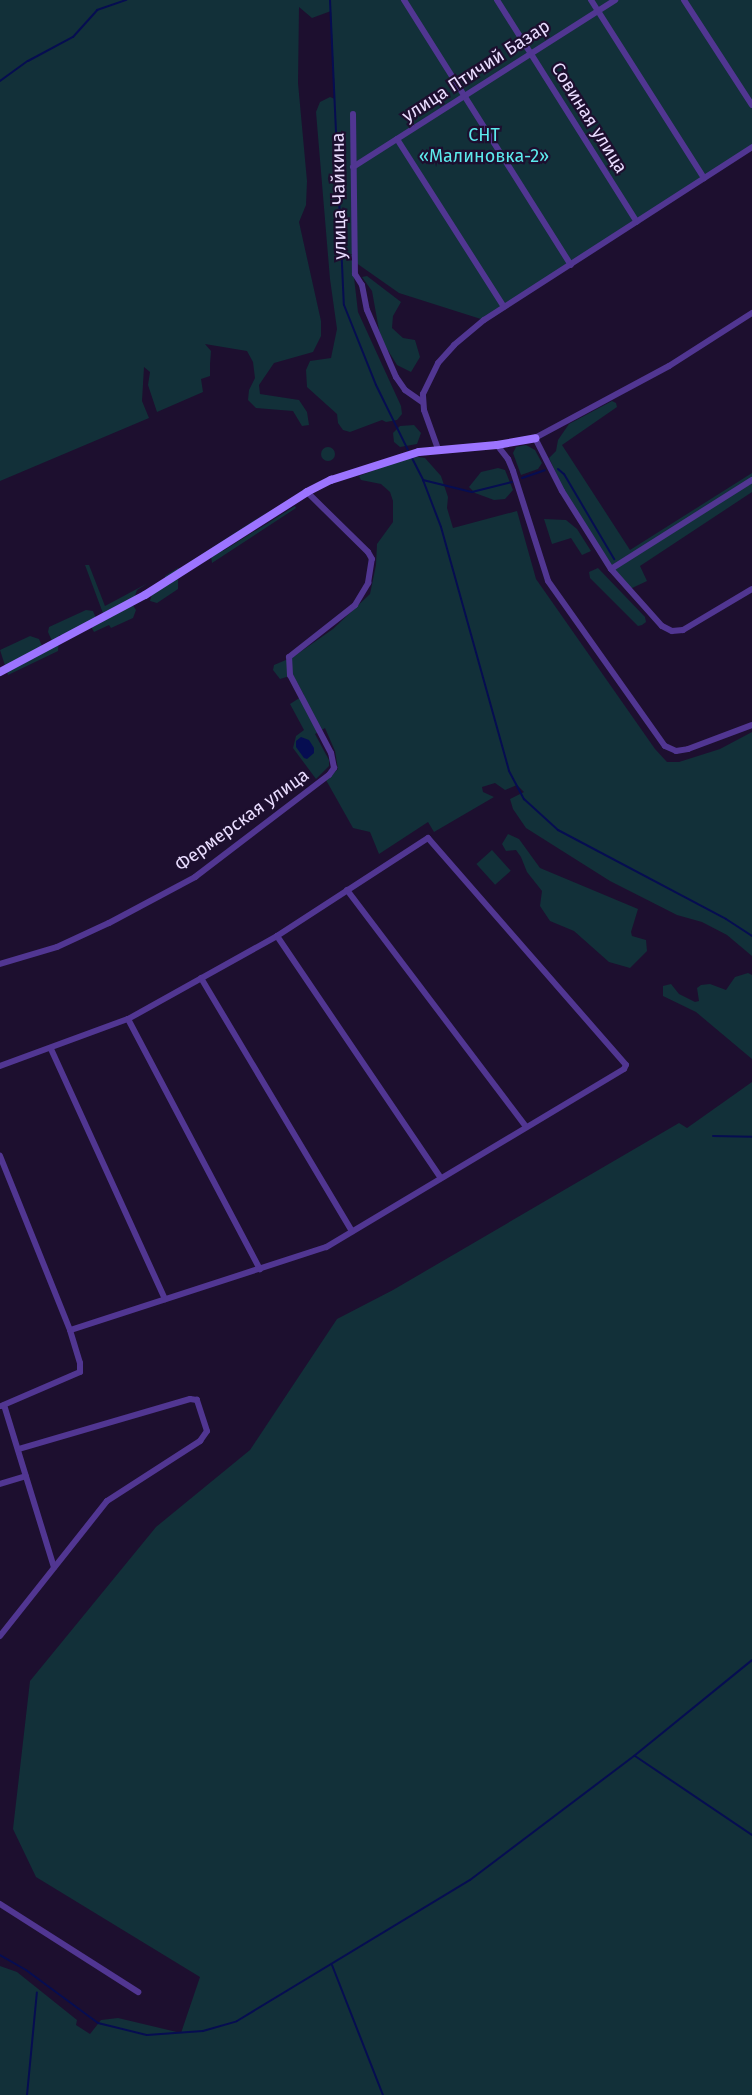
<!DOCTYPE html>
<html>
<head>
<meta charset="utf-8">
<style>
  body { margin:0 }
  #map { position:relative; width:752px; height:2095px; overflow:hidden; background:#1d0f2f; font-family:"Fira Sans",sans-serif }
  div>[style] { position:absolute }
  .green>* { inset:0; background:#123039; transform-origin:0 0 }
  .round { border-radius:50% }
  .water>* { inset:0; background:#060d51 }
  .stream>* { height:2px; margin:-1px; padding:0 1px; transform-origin:1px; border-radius:1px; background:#060d51 }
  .street>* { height:6px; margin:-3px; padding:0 3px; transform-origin:3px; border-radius:3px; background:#513692 }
  .secondary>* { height:8px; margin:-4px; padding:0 4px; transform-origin:4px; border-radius:4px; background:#9c74ff }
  span { translate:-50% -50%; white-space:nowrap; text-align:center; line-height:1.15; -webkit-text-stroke:4.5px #1d0f2f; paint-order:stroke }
  .street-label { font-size:18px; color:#eaddff }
  .park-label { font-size:18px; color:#5ceaec }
</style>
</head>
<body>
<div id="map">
  <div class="green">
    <div style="clip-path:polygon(0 0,752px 0,752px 147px,484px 320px,399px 293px,352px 260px,358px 312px,401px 406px,402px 414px,397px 420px,386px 422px,382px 420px,350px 432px,343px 430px,338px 423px,337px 414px,307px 387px,306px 370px,310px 361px,331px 358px,337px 329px,330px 279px,316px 112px,320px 102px,330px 97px,335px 99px,331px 11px,312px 18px,299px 7px,298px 83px,307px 181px,306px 205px,299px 222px,321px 321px,321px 336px,313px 352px,274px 363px,259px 385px,260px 394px,299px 400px,307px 412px,309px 425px,302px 426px,293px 411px,256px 408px,248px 400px,249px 390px,255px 378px,253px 362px,247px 351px,205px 344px,211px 351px,210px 364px,210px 376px,201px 379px,203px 392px,157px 412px,148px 385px,150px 372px,144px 367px,142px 401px,149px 418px,0 481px)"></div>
    <div style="clip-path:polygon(367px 276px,401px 302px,393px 316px,392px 328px,403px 338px,415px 340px,420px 357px,411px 372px,397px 365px,384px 344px,379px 330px,372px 291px,362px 277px)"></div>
    <div style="clip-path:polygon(612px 401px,616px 403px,617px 407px,562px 445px,630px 550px,752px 473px,752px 492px,640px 566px,647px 581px,630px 589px,616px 572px,564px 490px,549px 458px,556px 451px,558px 440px,569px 424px)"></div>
    <div style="clip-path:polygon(414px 425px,421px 433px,417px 444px,400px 447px,394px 442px,393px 433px,400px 426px)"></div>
    <div style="clip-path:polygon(526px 445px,535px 450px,542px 463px,538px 469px,521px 475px,513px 453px,516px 447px)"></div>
    <div class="round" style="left:321px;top:447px;width:14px;height:14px"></div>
    <div style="clip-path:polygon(418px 457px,425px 458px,441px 476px,448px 497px,447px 508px,453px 528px,517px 511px,536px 579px,655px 749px,667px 762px,679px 762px,720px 749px,752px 732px,752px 956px,727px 935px,702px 922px,677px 915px,610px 881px,526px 828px,513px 809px,510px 799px,524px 792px,517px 785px,505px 790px,495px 783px,482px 787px,483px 792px,494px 797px,434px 832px,428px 822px,379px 854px,370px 832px,353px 828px,326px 780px,338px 769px,335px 751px,325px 728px,315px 734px,329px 760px,329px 766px,316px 779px,293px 748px,296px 736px,304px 730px,290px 704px,304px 695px,293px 675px,280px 679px,273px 670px,274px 665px,293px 657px,333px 629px,370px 594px,376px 565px,377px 544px,393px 522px,393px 501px,390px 492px,381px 484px,361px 480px,359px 476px,401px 460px)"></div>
    <div style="clip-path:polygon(498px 468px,505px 470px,513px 490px,505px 499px,494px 500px,475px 493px,469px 487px,481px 472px)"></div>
    <div style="clip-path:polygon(295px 506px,296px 508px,212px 563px,211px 556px,184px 566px,273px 508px,219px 545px,223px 551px)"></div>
    <div style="clip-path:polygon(544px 519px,566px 520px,577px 529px,591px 551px,582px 555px,571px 538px,552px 544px)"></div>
    <div style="clip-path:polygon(85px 565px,89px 565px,105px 606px,148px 583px,137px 590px,132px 604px,136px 610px,133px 618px,111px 628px,109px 625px,94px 632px,89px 623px,65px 636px,59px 635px,58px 651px,8px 675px,0 650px,30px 636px,39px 639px,42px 646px,52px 641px,48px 632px,49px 627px,86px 610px,93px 611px,97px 621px,104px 616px)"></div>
    <div style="clip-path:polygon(178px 568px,183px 570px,183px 575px,178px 579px,178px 589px,157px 603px,150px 601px,152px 594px,165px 586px,165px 576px)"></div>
    <div style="clip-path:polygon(598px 568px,645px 617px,646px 622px,642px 625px,638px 626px,590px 578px,589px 572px)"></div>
    <div style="clip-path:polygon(508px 834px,519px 839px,540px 868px,638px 909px,631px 932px,632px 936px,646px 940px,647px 951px,630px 968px,609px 962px,574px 931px,550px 921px,540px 906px,542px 891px,527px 872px,521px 857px,516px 850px,506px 851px,502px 844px)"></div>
    <div style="left:492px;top:850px;width:28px;height:21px;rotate:48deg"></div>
    <div style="clip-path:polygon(748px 973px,752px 975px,752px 1059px,696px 1012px,663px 996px,663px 986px,671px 984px,679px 994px,695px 1002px,699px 1001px,697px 988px,701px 985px,710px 984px,726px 990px,735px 977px)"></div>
    <div style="clip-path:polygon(752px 1082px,752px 2095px,389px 2095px,375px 2054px,389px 2095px,0 2095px,0 1966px,17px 1972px,77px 2020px,76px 2025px,90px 2034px,101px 2020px,118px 2018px,181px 2033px,200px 1977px,36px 1877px,13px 1829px,30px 1681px,156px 1527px,250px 1450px,337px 1319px,393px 1290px,679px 1123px,687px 1128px)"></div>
  </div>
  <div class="water">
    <div style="clip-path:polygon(301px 737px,309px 740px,314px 748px,314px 753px,307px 759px,304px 758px,296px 747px,296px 741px)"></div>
  </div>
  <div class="stream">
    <div style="left:330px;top:0;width:305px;rotate:87.4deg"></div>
    <div style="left:344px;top:305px;width:86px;rotate:68.2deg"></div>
    <div style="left:376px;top:385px;width:72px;rotate:63.8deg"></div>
    <div style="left:0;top:81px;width:34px;rotate:-36deg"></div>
    <div style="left:28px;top:61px;width:51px;rotate:-28.1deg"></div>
    <div style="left:73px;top:37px;width:36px;rotate:-48deg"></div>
    <div style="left:97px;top:10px;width:31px;rotate:-19deg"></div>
    <div style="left:412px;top:458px;width:25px;rotate:63deg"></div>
    <div style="left:423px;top:480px;width:50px;rotate:13.8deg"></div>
    <div style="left:472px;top:492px;width:41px;rotate:-14deg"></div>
    <div style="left:558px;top:469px;width:8px;rotate:40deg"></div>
    <div style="left:564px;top:474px;width:99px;rotate:59.5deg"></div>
    <div style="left:522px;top:478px;width:24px;rotate:-19deg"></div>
    <div style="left:423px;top:480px;width:50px;rotate:69deg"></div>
    <div style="left:441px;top:527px;width:253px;rotate:74.4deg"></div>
    <div style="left:509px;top:771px;width:32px;rotate:62deg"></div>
    <div style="left:524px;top:799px;width:46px;rotate:42.4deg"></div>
    <div style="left:558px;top:830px;width:190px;rotate:27.9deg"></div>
    <div style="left:726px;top:919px;width:31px;rotate:33deg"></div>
    <div style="left:713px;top:1136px;width:39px;rotate:1deg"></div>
    <div style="left:635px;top:1756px;width:141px;rotate:34deg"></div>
    <div style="left:0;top:1955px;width:30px;rotate:30deg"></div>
    <div style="left:26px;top:1970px;width:89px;rotate:36.4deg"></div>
    <div style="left:98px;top:2023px;width:50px;rotate:13.8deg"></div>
    <div style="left:147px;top:2035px;width:56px;rotate:-4.1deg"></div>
    <div style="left:203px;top:2031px;width:35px;rotate:-16deg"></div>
    <div style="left:237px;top:2021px;width:272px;rotate:-31.2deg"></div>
    <div style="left:470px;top:1880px;width:206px;rotate:-37.1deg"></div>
    <div style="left:634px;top:1756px;width:152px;rotate:-39.1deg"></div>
    <div style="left:332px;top:1965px;width:140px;rotate:68.6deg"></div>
    <div style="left:27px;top:2095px;width:103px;rotate:-84.5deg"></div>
  </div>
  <div class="street">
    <div style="left:404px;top:0;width:313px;rotate:57.8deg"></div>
    <div style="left:497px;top:0;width:262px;rotate:57.8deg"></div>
    <div style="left:591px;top:0;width:211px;rotate:57.6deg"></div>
    <div style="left:684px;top:0;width:125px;rotate:57.1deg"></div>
    <div style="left:353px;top:114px;width:160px;rotate:89.3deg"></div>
    <div style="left:355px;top:274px;width:13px;rotate:58deg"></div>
    <div style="left:362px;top:285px;width:25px;rotate:79deg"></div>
    <div style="left:367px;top:310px;width:73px;rotate:66.6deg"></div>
    <div style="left:396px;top:377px;width:16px;rotate:55deg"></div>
    <div style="left:405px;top:390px;width:21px;rotate:35deg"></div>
    <div style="left:397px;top:139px;width:199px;rotate:57.5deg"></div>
    <div style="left:353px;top:167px;width:311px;rotate:-32.5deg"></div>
    <div style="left:752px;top:313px;width:98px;rotate:147.4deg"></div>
    <div style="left:669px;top:366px;width:152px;rotate:151.8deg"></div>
    <div style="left:535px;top:438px;width:59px;rotate:63deg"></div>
    <div style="left:562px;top:491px;width:92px;rotate:57.9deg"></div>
    <div style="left:611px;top:569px;width:76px;rotate:48.2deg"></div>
    <div style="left:662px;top:626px;width:11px;rotate:27deg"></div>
    <div style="left:672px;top:631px;width:11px;rotate:-5deg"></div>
    <div style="left:683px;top:630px;width:80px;rotate:-30.7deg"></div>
    <div style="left:497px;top:445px;width:18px;rotate:52deg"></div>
    <div style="left:508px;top:459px;width:13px;rotate:67deg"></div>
    <div style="left:513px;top:471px;width:115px;rotate:72.3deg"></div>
    <div style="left:548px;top:581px;width:202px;rotate:54.7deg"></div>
    <div style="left:665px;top:746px;width:12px;rotate:24deg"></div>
    <div style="left:676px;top:751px;width:12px;rotate:-9deg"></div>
    <div style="left:688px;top:749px;width:68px;rotate:-20.6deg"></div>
    <div style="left:438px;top:449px;width:41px;rotate:-109.7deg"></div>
    <div style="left:424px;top:410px;width:16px;rotate:-94deg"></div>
    <div style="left:423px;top:394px;width:34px;rotate:-64deg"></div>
    <div style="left:438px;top:363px;width:24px;rotate:-48deg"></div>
    <div style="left:454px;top:345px;width:39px;rotate:-40deg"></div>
    <div style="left:484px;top:320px;width:319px;rotate:-32.8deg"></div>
    <div style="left:611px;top:569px;width:167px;rotate:-32.3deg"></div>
    <div style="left:347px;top:890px;width:297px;rotate:52.9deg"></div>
    <div style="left:277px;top:936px;width:291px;rotate:55.9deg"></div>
    <div style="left:0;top:964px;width:59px;rotate:-16.6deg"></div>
    <div style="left:57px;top:947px;width:57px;rotate:-24.8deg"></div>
    <div style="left:109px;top:923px;width:98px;rotate:-28.1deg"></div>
    <div style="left:195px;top:877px;width:168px;rotate:-37.3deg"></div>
    <div style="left:329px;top:775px;width:9px;rotate:-54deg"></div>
    <div style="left:334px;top:768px;width:15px;rotate:-101deg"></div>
    <div style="left:331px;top:753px;width:88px;rotate:-117.7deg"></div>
    <div style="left:290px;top:675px;width:18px;rotate:-93deg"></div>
    <div style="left:289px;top:657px;width:84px;rotate:-38.2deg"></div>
    <div style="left:355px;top:605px;width:26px;rotate:-59deg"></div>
    <div style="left:368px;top:583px;width:24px;rotate:-81deg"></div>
    <div style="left:372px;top:559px;width:8px;rotate:-120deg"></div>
    <div style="left:368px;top:552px;width:86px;rotate:-135.5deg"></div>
    <div style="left:201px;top:978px;width:295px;rotate:59.2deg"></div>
    <div style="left:128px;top:1019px;width:283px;rotate:62.2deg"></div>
    <div style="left:51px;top:1049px;width:275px;rotate:65.5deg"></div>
    <div style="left:0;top:1066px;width:136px;rotate:-20.2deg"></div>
    <div style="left:128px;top:1019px;width:171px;rotate:-29.1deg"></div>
    <div style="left:277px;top:936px;width:180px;rotate:-33deg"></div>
    <div style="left:428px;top:838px;width:301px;rotate:48.9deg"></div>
    <div style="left:626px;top:1065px;width:4px;rotate:117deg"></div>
    <div style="left:624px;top:1069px;width:347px;rotate:149.1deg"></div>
    <div style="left:326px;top:1247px;width:269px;rotate:162deg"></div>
    <div style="left:70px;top:1330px;width:188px;rotate:-111.9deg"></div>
    <div style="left:4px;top:1405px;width:170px;rotate:72.9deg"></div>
    <div style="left:1px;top:1406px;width:86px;rotate:-23.3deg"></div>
    <div style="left:80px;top:1372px;width:9px;rotate:-90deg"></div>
    <div style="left:80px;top:1363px;width:34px;rotate:-107deg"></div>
    <div style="left:0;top:1484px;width:27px;rotate:-17deg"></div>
    <div style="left:0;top:1636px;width:172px;rotate:-51.6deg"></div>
    <div style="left:107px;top:1501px;width:111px;rotate:-32.8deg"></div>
    <div style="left:200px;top:1441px;width:12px;rotate:-55deg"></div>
    <div style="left:207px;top:1431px;width:33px;rotate:-108deg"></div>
    <div style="left:197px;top:1400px;width:7px;rotate:-172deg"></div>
    <div style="left:190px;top:1399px;width:178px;rotate:163.7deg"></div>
    <div style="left:0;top:1904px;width:164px;rotate:32.5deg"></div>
  </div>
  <div class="secondary">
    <div style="left:0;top:672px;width:164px;rotate:-28deg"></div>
    <div style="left:145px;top:595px;width:192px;rotate:-32.4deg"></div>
    <div style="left:307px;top:492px;width:27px;rotate:-27deg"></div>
    <div style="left:331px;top:480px;width:92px;rotate:-17.7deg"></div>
    <div style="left:419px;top:452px;width:78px;rotate:-5.1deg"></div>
    <div style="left:497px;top:445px;width:39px;rotate:-10deg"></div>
  </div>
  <div class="street-label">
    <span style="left:476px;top:71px;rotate:-33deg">улица Птичий Базар</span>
    <span style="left:589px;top:118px;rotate:58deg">Совиная улица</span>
    <span style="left:339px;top:196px;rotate:-91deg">улица Чайкина</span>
    <span style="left:242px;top:820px;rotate:-36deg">Фермерская улица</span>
  </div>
  <div class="park-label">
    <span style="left:484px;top:146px">СНТ<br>«Малиновка-2»</span>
  </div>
</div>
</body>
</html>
